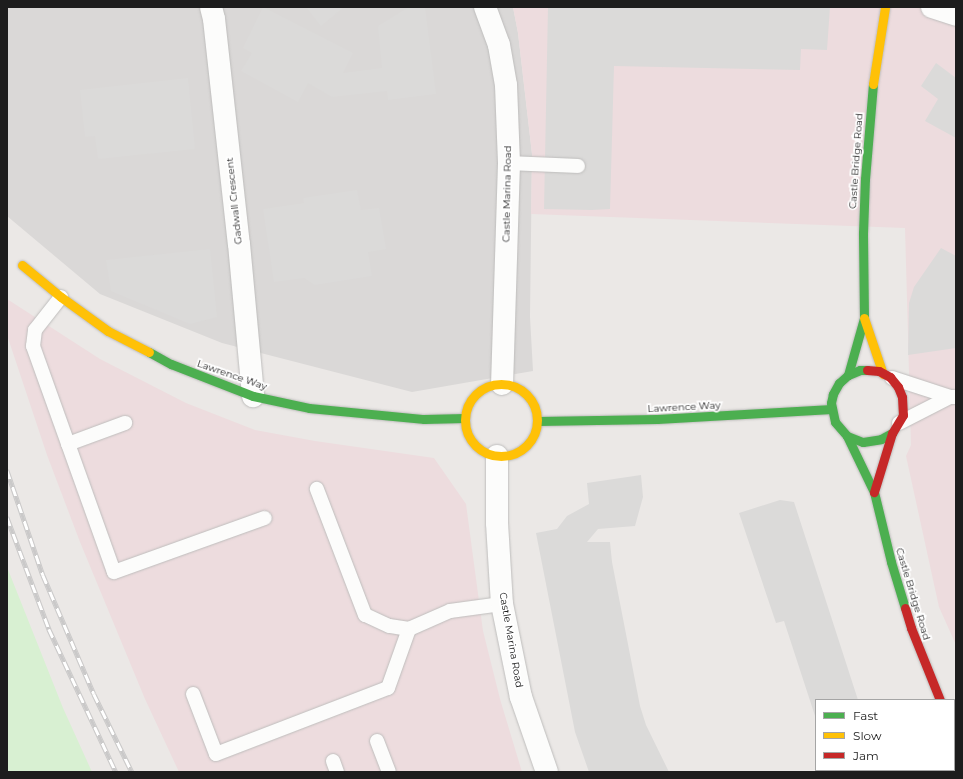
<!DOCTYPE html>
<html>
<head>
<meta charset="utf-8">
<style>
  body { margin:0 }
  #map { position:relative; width:963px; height:779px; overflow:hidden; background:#ebe8e6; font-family:Montserrat,sans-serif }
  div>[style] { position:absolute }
  .residential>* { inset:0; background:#dad8d7 }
  .commercial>* { inset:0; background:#eddcde }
  .park>* { inset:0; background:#d8f0d2 }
  .parking>* { inset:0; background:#dbdad9 }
  .roads { filter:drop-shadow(0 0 1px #bebdbc) drop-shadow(0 0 1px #bebdbc) }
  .lane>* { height:14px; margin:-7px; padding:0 7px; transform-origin:7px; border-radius:7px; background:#fcfcfb }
  .street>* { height:22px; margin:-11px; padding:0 11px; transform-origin:11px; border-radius:11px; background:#fcfcfb }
  .fast>* { height:9px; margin:-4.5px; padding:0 4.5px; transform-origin:4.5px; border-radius:4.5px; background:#4caf50 }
  .slow>* { height:9px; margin:-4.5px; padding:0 4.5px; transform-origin:4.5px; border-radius:4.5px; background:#ffc107 }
  .slow>.ring { margin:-4.5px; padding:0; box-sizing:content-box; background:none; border:9px solid #ffc107; border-radius:50% }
  .jam>* { height:9px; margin:-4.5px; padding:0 4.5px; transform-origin:4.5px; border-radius:4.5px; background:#c62828 }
  .rail>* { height:4.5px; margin-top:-2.25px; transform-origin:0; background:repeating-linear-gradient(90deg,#fff 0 9px,#cac9c9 0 18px); box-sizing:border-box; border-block:1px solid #cac9c9 }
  span { translate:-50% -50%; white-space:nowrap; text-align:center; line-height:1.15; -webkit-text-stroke:3.5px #fff; paint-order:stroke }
  .street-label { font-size:10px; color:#1d1d1d }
  .frame { position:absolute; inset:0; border:8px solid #1d1d1d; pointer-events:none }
  .legend { position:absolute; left:815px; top:699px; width:140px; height:72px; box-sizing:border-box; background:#fff; border:1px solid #a5a5a5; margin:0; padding:5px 7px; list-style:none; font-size:12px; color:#1d1d1d }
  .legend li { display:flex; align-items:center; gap:8px; height:20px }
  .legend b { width:20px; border:1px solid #a5a5a5 }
</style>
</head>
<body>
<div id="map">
  <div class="residential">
    <div style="clip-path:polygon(7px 7px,513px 7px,518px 33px,532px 154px,530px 317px,533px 371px,412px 392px,222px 343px,100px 294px,7px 216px)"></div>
  </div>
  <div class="commercial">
    <div style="clip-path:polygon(513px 7px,956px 7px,956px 645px,939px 607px,906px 456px,911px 445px,905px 228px,531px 214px,532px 154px,518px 33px)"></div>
    <div style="clip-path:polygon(7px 299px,100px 359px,186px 403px,255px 430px,315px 441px,434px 458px,466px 504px,483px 631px,500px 699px,522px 772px,179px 772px,145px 699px,80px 542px,47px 455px,7px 335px)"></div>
  </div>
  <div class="park">
    <div style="clip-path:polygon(7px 567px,63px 708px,92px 772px,7px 772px)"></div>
  </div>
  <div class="parking">
    <div style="clip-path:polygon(263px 7px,353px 53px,343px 73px,382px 68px,378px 26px,409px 7px,425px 7px,436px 94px,388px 100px,387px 91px,332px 97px,308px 83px,298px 102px,241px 71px,252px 53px,243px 48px)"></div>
    <div style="clip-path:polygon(306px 7px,344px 7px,321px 26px)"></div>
    <div style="clip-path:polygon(548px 7px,830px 7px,827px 50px,801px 49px,800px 70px,614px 66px,610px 209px,592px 210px,544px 209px)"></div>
    <div style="clip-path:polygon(936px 63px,956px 78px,956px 138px,925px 121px,938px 99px,921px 86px)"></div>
    <div style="clip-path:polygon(188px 78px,195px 149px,98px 159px,95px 136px,85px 137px,80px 90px)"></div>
    <div style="clip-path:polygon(357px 190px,361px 210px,379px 208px,386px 249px,368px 252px,372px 276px,315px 285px,304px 278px,274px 282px,263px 209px,304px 203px,303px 198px)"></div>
    <div style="clip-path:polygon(941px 248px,956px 256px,956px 348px,908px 355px,909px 303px,914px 287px)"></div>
    <div style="clip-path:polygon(210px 249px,217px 317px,190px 324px,111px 291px,106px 260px)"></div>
    <div style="clip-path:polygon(641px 475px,643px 497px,635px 526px,598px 529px,587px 542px,610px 542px,612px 562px,640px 706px,646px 725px,669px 772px,589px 772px,575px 732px,536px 533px,557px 529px,567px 516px,589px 504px,587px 483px)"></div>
    <div style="clip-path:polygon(780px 500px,794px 502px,858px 700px,816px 700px,816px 719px,784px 621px,776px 623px,739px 513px)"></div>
  </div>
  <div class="roads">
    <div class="lane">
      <div style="left:509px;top:163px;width:69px;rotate:2.5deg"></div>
      <div style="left:61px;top:297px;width:42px;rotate:128.2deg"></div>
      <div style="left:35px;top:330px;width:16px;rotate:97deg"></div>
      <div style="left:33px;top:346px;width:240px;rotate:70.3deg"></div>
      <div style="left:114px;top:572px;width:160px;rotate:-19.7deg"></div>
      <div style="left:892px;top:378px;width:61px;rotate:18.1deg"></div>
      <div style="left:899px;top:423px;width:57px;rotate:-27deg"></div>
      <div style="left:950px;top:397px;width:5px"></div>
      <div style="left:68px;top:444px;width:61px;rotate:-20.2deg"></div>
      <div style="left:409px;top:629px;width:45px;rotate:-23.7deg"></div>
      <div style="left:450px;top:611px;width:52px;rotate:-7.7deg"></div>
      <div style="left:193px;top:694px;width:64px;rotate:69deg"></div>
      <div style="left:216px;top:754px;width:184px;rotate:-21deg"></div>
      <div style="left:388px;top:688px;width:63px;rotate:-70.4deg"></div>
      <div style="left:409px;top:629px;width:20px;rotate:-171deg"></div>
      <div style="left:389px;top:626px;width:26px;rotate:-155deg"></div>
      <div style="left:365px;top:615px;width:135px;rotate:-110.9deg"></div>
      <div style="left:377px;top:741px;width:33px;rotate:69deg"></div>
      <div style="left:333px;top:761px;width:12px;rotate:70deg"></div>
    </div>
    <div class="street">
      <div style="left:211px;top:7px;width:12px;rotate:76deg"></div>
      <div style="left:214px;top:19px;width:226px;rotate:83.7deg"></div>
      <div style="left:239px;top:244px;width:153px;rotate:84.7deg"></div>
      <div style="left:485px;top:7px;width:40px;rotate:69.8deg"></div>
      <div style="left:499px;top:45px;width:41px;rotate:80.1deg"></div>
      <div style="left:506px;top:85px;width:78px;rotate:87.8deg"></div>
      <div style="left:509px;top:163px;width:221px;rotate:91.8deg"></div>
      <div style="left:932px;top:7px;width:25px;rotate:18deg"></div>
      <div style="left:497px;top:456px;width:67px;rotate:90deg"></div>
      <div style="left:497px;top:523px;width:81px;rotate:86.5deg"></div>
      <div style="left:502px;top:604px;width:95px;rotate:78.5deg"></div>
      <div style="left:521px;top:697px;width:79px;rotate:70.9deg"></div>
    </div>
    <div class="fast">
      <div style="left:149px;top:352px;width:25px;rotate:29deg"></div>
      <div style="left:171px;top:364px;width:88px;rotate:21.3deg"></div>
      <div style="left:253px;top:396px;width:57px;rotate:12.1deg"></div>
      <div style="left:309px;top:408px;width:116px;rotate:5.5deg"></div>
      <div style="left:424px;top:419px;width:41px;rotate:-1.4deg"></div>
      <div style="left:867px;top:370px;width:7px;rotate:180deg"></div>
      <div style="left:860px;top:370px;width:13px;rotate:157deg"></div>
      <div style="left:848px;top:375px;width:12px;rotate:138deg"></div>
      <div style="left:839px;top:383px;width:13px;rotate:119deg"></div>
      <div style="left:833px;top:394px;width:9px;rotate:103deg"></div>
      <div style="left:831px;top:403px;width:19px;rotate:78deg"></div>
      <div style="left:835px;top:422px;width:18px;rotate:49deg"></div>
      <div style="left:847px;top:436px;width:17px;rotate:21deg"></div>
      <div style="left:863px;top:442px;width:18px;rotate:-9deg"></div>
      <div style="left:881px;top:439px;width:13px;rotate:-29deg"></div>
      <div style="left:848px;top:375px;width:59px;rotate:-74.3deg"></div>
      <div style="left:864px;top:318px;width:85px;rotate:-90.7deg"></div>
      <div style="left:863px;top:233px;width:54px;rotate:-87.9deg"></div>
      <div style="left:865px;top:179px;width:95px;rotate:-85.2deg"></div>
      <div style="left:538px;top:421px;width:119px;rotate:-1deg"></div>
      <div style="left:657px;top:419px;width:175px;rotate:-3.3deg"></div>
      <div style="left:847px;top:436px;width:62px;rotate:64.3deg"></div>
      <div style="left:874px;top:492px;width:72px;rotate:76.3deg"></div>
      <div style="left:891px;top:562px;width:48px;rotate:73.1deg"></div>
      <div style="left:954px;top:735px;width:4px;rotate:63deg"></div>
    </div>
    <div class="slow">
      <div style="left:873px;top:84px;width:78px;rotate:-81.1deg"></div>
      <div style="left:22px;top:265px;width:50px;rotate:39.4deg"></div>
      <div style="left:61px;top:297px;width:58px;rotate:35.9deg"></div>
      <div style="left:108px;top:331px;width:46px;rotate:27.1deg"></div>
      <div style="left:864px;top:318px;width:59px;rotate:71.3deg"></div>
      <div class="ring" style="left:465px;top:384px;width:63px;height:63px"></div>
    </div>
    <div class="jam">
      <div style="left:867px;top:370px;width:12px;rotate:5deg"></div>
      <div style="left:879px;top:371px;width:13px;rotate:29deg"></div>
      <div style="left:890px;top:377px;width:13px;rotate:51deg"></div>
      <div style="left:898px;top:387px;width:11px;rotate:68deg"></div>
      <div style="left:902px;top:397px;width:18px;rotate:87deg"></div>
      <div style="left:903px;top:415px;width:21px;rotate:121deg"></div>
      <div style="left:892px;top:433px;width:62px;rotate:107deg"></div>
      <div style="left:905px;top:608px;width:21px;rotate:73deg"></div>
      <div style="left:911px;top:628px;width:78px;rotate:68.1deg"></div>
    </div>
  </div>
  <div class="rail">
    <div style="left:7px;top:470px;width:111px;rotate:71.1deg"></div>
    <div style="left:43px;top:575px;width:129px;rotate:66.8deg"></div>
    <div style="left:94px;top:694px;width:87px;rotate:64deg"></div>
    <div style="left:7px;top:517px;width:120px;rotate:69.4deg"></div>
    <div style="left:49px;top:629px;width:158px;rotate:64.9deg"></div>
  </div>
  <div class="street-label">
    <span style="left:856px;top:161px;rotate:-86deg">Castle Bridge Road</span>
    <span style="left:507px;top:194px;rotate:-89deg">Castle Marina Road</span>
    <span style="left:234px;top:201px;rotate:-96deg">Gadwall Crescent</span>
    <span style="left:232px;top:375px;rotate:19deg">Lawrence Way</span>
    <span style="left:684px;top:407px;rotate:-3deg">Lawrence Way</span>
    <span style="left:913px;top:594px;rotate:73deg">Castle Bridge Road</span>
    <span style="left:511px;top:640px;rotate:80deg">Castle Marina Road</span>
  </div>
  <div class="frame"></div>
  <ul class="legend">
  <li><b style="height:5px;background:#4caf50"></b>Fast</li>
  <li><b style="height:5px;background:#ffc107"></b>Slow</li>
  <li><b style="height:5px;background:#c62828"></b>Jam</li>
  </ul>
</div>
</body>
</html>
